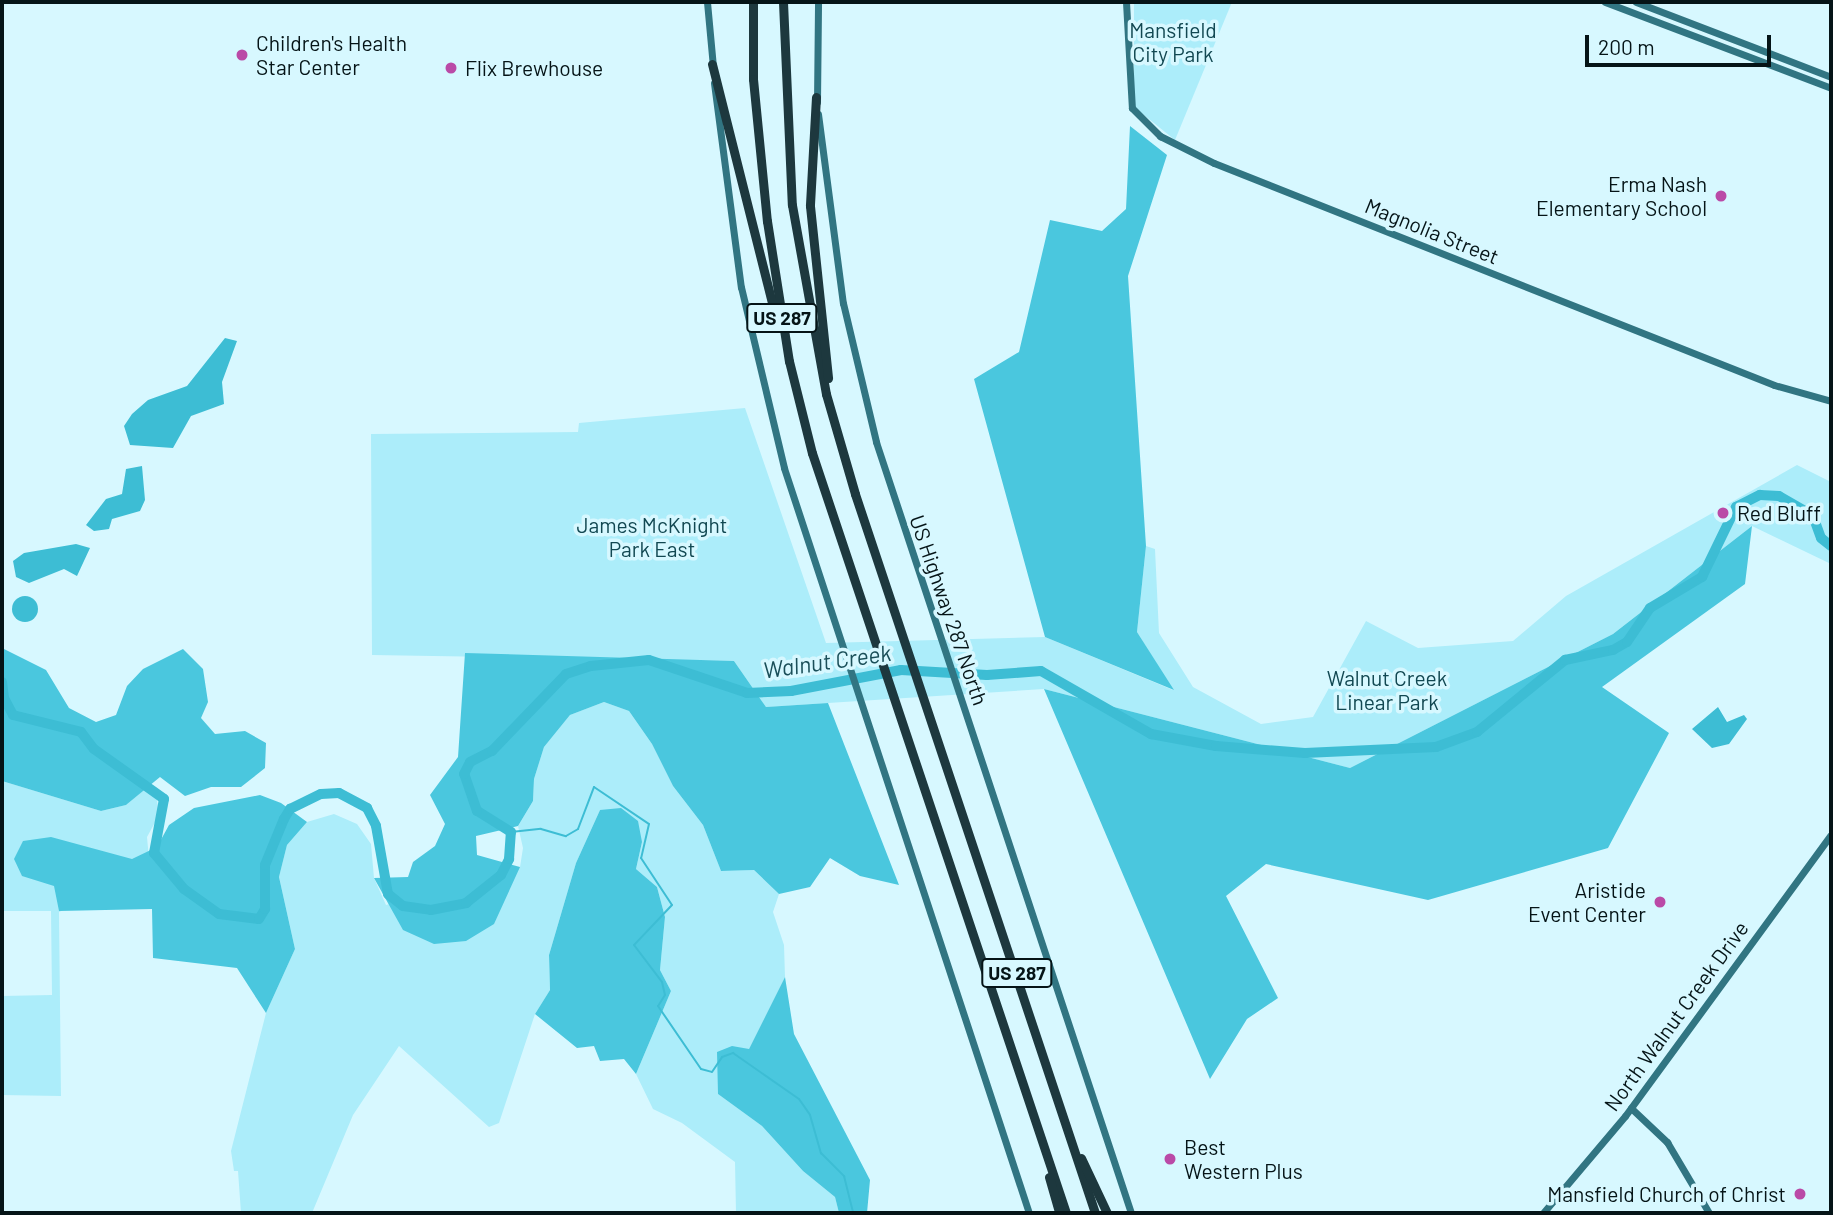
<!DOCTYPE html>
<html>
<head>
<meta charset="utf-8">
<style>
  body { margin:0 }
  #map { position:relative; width:1833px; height:1215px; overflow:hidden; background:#d7f8ff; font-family:Barlow,sans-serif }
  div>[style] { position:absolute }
  .green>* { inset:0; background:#acedfa }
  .forest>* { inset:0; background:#4ac7de }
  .water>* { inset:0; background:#3dbdd4 }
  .round { border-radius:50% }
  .stream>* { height:2px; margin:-1px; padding:0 1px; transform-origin:1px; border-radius:1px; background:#3dbdd4 }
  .river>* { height:10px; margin:-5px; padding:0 5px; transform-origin:5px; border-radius:5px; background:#3dbdd4 }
  .secondary>* { height:7px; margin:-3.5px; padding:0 3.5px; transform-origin:3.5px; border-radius:3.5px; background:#317582 }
  .highway>* { height:9px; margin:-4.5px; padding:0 4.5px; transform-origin:4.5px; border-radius:4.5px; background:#1d383e }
  .dots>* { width:19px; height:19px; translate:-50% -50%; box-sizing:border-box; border:4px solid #d7f8ff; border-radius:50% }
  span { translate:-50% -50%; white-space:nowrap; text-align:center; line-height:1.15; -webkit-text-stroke:7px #d7f8ff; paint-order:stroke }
  .shield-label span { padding:2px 5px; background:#d7f8ff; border:2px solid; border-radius:5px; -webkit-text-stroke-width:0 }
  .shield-label { font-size:19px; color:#051417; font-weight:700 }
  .park-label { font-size:21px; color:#124852 }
  .poi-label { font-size:21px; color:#051417 }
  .left { translate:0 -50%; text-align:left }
  .right { translate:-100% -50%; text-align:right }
  .street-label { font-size:21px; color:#051417 }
  .water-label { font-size:23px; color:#1a4f59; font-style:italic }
  .frame { position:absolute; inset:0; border:4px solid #051417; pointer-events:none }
  .scale { position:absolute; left:1585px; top:35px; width:186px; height:32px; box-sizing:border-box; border:4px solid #051417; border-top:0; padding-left:9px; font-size:21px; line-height:24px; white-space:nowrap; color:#051417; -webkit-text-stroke:5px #d7f8ff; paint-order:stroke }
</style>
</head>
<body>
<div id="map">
  <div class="green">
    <div style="clip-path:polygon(1134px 2px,1232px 2px,1175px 140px,1134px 107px)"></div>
    <div style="clip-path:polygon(745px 408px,826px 643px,1045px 637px,1173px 690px,1137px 632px,1146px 546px,1155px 549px,1159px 633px,1193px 687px,1261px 724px,1313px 717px,1366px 621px,1418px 648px,1513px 641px,1566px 596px,1797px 465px,1831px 482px,1831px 564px,1752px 526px,1613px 634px,1350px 768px,1044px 689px,766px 707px,734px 661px,372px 655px,371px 434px,578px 432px,579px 423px)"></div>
    <div style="clip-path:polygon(604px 702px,629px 711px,652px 744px,673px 786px,703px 825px,721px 871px,754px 870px,779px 894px,773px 912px,784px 945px,785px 977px,749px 1049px,718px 1094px,762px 1126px,803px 1171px,835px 1197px,839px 1213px,736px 1213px,735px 1162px,682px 1123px,653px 1109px,636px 1074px,671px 991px,660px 970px,665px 917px,657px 887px,636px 869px,642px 842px,600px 810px,576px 863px,549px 955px,550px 990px,535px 1014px,499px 1123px,489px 1127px,399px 1046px,353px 1115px,312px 1213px,241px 1213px,238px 1171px,234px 1171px,231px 1151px,266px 1013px,295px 949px,279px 877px,287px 845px,307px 822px,334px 814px,357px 824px,371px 844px,374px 878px,386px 905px,520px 867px,523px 848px,518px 826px,533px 801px,534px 779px,544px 747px,570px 715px)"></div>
    <div style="clip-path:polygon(2px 781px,101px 811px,126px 805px,145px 789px,157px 800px,159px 815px,147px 837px,150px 870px,59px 912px,61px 1096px,2px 1095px,2px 996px,52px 995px,51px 911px,2px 911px)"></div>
  </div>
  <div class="forest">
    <div style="clip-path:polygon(1130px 126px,1167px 155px,1128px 276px,1146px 546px,1137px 632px,1174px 690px,1045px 637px,974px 379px,1019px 352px,1050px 220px,1102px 231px,1126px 209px)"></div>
    <div style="clip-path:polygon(1752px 526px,1745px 584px,1602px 687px,1669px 733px,1608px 848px,1428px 900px,1266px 864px,1226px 896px,1278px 998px,1247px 1019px,1210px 1079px,1044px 689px,1350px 768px,1613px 634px)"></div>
    <div style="clip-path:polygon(2px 648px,46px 670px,69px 708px,96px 722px,116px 715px,127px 686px,143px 669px,183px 649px,203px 669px,208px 702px,201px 718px,215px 734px,245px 731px,266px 743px,265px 768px,241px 787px,211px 787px,185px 796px,160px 777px,126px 805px,101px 811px,2px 781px)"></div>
    <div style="clip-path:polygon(465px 653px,734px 661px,766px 707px,828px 703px,899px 885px,860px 876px,830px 858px,810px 887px,779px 894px,754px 870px,721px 871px,703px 825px,673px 786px,652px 744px,629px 711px,604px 702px,570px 715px,544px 747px,534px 779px,533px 801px,518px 826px,476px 836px,477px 855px,520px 867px,494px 924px,466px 941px,434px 944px,403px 930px,374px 878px,408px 877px,413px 862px,435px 846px,445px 824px,430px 795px,458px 757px)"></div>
    <div style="clip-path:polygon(260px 795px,281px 803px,307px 822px,287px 845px,279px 877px,295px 949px,266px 1013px,237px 968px,153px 958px,152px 909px,59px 911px,54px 886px,22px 876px,14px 859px,23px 841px,51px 837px,132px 859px,157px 847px,169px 825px,194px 808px)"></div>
    <div style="clip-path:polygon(621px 808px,638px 821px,642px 842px,636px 869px,657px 887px,665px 917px,660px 970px,671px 991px,636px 1074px,624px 1059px,600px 1061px,594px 1046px,577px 1048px,535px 1014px,550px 990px,549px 955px,576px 863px,600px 810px)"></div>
    <div style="clip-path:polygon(785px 977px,794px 1034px,870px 1180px,867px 1213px,839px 1213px,835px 1197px,803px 1171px,762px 1126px,718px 1094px,717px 1052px,732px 1046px,749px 1049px)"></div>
  </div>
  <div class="water">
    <div style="clip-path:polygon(225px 338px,237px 341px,222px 382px,224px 404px,191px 416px,173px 448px,130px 445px,124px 426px,132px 414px,148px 400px,187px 386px)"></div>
    <div style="clip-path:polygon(142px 466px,145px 500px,140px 511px,112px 519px,109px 529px,94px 531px,86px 525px,106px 499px,122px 494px,126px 469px)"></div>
    <div style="clip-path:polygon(76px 544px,90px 548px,77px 576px,64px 569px,29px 583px,16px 577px,13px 561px,24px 553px)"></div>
    <div class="round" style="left:12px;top:596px;width:26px;height:26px"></div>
    <div style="clip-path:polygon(1718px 707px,1727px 722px,1744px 715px,1747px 719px,1729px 744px,1712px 748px,1692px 729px)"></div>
  </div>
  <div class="stream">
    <div style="left:511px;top:832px;width:30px;rotate:-6deg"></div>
    <div style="left:541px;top:829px;width:26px;rotate:16deg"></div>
    <div style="left:566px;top:836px;width:14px;rotate:-30deg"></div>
    <div style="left:578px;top:829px;width:45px;rotate:-69.1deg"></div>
    <div style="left:594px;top:787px;width:66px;rotate:33.9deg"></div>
    <div style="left:649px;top:824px;width:35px;rotate:103deg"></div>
    <div style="left:641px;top:858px;width:56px;rotate:56.6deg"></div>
    <div style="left:672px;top:905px;width:55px;rotate:133.5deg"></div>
    <div style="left:634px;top:945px;width:46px;rotate:52.9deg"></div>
    <div style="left:662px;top:982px;width:13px;rotate:77deg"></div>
    <div style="left:665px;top:995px;width:13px;rotate:122deg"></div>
    <div style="left:658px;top:1006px;width:76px;rotate:55.7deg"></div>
    <div style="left:701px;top:1069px;width:11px;rotate:15deg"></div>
    <div style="left:712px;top:1072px;width:18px;rotate:-56deg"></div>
    <div style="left:722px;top:1057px;width:12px;rotate:-20deg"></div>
    <div style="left:733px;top:1053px;width:80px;rotate:34.9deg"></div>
    <div style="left:799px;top:1099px;width:19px;rotate:55deg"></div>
    <div style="left:810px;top:1115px;width:40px;rotate:74deg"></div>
    <div style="left:821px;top:1153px;width:33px;rotate:45deg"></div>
    <div style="left:844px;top:1176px;width:38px;rotate:76deg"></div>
  </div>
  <div class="river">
    <div style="left:2px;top:682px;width:16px;rotate:83deg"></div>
    <div style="left:4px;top:698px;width:19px;rotate:62deg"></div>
    <div style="left:13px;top:715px;width:70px;rotate:14deg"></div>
    <div style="left:81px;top:732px;width:21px;rotate:53deg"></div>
    <div style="left:94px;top:749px;width:86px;rotate:35.5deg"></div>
    <div style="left:164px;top:799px;width:55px;rotate:100.5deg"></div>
    <div style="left:154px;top:853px;width:47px;rotate:50.2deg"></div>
    <div style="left:184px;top:889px;width:43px;rotate:35.5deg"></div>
    <div style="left:219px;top:914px;width:40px;rotate:7.1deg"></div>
    <div style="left:259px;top:919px;width:12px;rotate:-59deg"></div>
    <div style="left:265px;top:909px;width:44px;rotate:-90deg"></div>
    <div style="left:265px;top:865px;width:50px;rotate:-67.6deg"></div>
    <div style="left:284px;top:819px;width:12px;rotate:-59deg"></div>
    <div style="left:290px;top:809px;width:34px;rotate:-26deg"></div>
    <div style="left:321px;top:794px;width:18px;rotate:-3deg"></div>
    <div style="left:339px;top:793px;width:32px;rotate:28deg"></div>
    <div style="left:367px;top:808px;width:20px;rotate:63deg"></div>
    <div style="left:376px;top:826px;width:69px;rotate:80deg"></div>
    <div style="left:388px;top:894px;width:19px;rotate:39deg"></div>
    <div style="left:403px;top:906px;width:28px;rotate:8deg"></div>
    <div style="left:431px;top:910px;width:36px;rotate:-11deg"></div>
    <div style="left:466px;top:903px;width:45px;rotate:-38.7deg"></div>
    <div style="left:501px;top:875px;width:18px;rotate:-63deg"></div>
    <div style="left:509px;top:859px;width:27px;rotate:-86deg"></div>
    <div style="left:511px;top:832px;width:40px;rotate:-148deg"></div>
    <div style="left:477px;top:811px;width:39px;rotate:-109deg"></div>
    <div style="left:464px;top:774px;width:13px;rotate:-63deg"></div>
    <div style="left:470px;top:762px;width:25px;rotate:-27deg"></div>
    <div style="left:492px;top:751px;width:107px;rotate:-46.1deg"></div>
    <div style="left:566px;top:674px;width:26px;rotate:-18deg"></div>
    <div style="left:591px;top:666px;width:58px;rotate:-5.9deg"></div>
    <div style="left:649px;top:660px;width:103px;rotate:18.6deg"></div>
    <div style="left:747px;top:693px;width:44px;rotate:-2.6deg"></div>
    <div style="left:791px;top:691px;width:112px;rotate:-10.8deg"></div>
    <div style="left:901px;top:670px;width:86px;rotate:3.3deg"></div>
    <div style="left:987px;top:675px;width:54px;rotate:-4.2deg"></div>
    <div style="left:1041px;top:671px;width:127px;rotate:29.8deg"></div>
    <div style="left:1151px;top:734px;width:66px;rotate:10.5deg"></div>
    <div style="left:1216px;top:746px;width:89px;rotate:4.5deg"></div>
    <div style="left:1305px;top:753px;width:131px;rotate:-2.6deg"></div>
    <div style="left:1436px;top:747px;width:44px;rotate:-20.1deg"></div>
    <div style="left:1477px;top:732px;width:114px;rotate:-39.3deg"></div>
    <div style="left:1565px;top:660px;width:49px;rotate:-11.8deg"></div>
    <div style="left:1613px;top:650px;width:16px;rotate:-30deg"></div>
    <div style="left:1627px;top:642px;width:41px;rotate:-55.9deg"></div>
    <div style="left:1650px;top:608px;width:61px;rotate:-30.8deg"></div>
    <div style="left:1702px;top:577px;width:78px;rotate:-64.1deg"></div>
    <div style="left:1736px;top:507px;width:27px;rotate:-27deg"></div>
    <div style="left:1760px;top:495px;width:19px;rotate:3deg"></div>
    <div style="left:1779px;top:496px;width:39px;rotate:30deg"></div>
    <div style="left:1813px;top:516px;width:23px;rotate:70deg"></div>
    <div style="left:1821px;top:538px;width:13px;rotate:39deg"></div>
  </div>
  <div class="secondary">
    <div style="left:707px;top:2px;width:65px;rotate:84.7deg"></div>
    <div style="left:1126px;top:2px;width:106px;rotate:86.8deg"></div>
    <div style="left:1132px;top:108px;width:40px;rotate:45deg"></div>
    <div style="left:1160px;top:136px;width:60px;rotate:26.6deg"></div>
    <div style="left:1214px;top:163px;width:602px;rotate:21.62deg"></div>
    <div style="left:1774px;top:385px;width:59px;rotate:15.7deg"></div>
    <div style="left:1605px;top:2px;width:242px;rotate:20.8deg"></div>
    <div style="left:1636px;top:2px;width:209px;rotate:21deg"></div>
    <div style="left:714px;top:83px;width:206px;rotate:82.5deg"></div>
    <div style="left:741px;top:287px;width:186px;rotate:76.6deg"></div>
    <div style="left:784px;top:468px;width:784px;rotate:71.8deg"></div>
    <div style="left:817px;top:102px;width:100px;rotate:-89.4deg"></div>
    <div style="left:818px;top:114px;width:191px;rotate:82.5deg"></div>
    <div style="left:843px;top:303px;width:143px;rotate:76.6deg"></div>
    <div style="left:876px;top:442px;width:812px;rotate:71.7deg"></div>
    <div style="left:1631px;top:1108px;width:50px;rotate:43.4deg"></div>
    <div style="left:1667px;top:1142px;width:82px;rotate:59.4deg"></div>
    <div style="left:1543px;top:1213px;width:127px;rotate:-49.8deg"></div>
    <div style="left:1625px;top:1116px;width:348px;rotate:-53.8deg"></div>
  </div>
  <div class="highway">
    <div style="left:753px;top:2px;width:77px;rotate:90deg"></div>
    <div style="left:753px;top:79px;width:143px;rotate:84.4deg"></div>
    <div style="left:767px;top:221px;width:142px;rotate:81.1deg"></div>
    <div style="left:789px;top:361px;width:95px;rotate:76deg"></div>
    <div style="left:812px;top:453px;width:801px;rotate:71.52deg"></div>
    <div style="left:783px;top:2px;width:203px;rotate:87.5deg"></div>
    <div style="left:792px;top:205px;width:192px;rotate:79.8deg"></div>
    <div style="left:826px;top:394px;width:104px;rotate:73.8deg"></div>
    <div style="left:855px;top:494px;width:758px;rotate:71.54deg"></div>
    <div style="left:712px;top:64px;width:271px;rotate:75.9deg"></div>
    <div style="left:816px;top:97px;width:109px;rotate:93.2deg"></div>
    <div style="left:810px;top:206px;width:173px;rotate:84deg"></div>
    <div style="left:1081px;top:1158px;width:61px;rotate:64.7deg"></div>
    <div style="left:1049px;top:1177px;width:37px;rotate:74deg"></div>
  </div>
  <div class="dots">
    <div style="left:242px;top:55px;background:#ba4aa7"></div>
    <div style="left:451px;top:68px;background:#ba4aa7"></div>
    <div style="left:1721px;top:196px;background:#ba4aa7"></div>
    <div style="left:1723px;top:513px;background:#ba4aa7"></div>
    <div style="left:1660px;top:902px;background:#ba4aa7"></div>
    <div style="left:1170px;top:1159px;background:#ba4aa7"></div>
    <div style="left:1800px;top:1194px;background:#ba4aa7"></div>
  </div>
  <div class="shield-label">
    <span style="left:782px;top:318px">US 287</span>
    <span style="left:1017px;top:973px">US 287</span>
  </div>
  <div class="park-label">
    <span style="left:1173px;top:42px">Mansfield<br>City Park</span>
    <span style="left:652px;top:537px">James McKnight<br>Park East</span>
    <span style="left:1387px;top:690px">Walnut Creek<br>Linear Park</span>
  </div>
  <div class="poi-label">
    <span class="left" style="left:256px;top:55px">Children's Health<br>Star Center</span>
    <span class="left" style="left:465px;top:68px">Flix Brewhouse</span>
    <span class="right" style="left:1707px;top:196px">Erma Nash<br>Elementary School</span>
    <span class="left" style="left:1737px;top:513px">Red Bluff</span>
    <span class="right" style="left:1646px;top:902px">Aristide<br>Event Center</span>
    <span class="left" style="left:1184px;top:1159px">Best<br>Western Plus</span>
    <span class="right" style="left:1786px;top:1194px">Mansfield Church of Christ</span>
  </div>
  <div class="street-label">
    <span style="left:1432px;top:231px;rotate:22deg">Magnolia Street</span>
    <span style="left:949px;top:610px;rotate:71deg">US Highway 287 North</span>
    <span style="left:1676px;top:1016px;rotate:-54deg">North Walnut Creek Drive</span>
  </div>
  <div class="water-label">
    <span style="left:827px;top:661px;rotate:-8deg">Walnut Creek</span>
  </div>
  <div class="frame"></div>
  <div class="scale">200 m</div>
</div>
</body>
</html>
